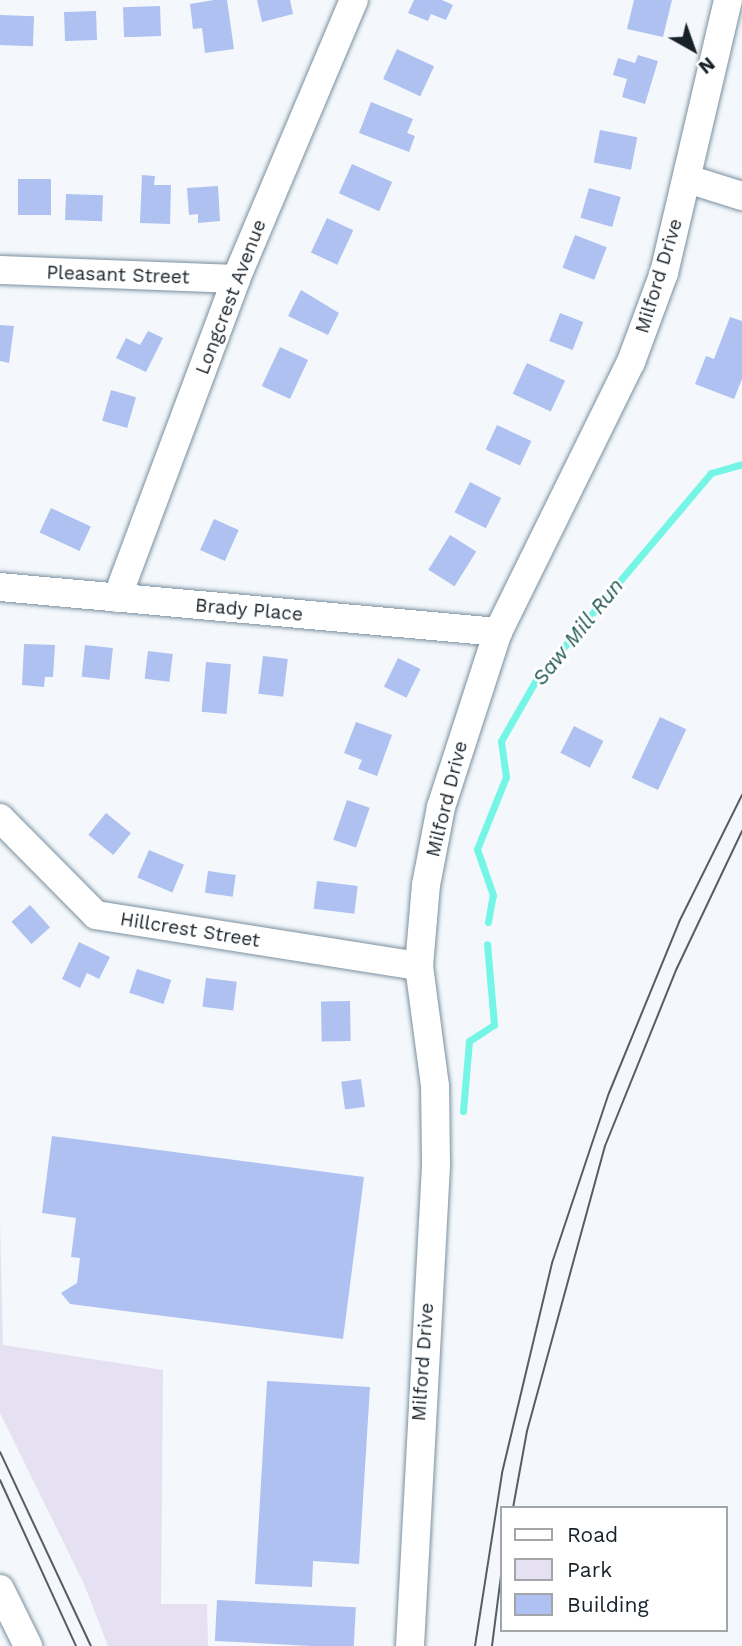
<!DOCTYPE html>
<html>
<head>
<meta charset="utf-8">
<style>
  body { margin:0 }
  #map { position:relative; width:742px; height:1646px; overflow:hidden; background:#f4f8fc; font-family:"Work Sans",sans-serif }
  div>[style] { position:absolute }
  .green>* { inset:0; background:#e5e1f2 }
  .stream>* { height:7px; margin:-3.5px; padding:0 3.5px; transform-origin:3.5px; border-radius:3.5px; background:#74f5e6 }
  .building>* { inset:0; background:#aec1f0; transform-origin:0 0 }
  .roads { filter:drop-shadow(0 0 2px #798f9f) drop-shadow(0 0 2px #798f9f) }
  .minor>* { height:28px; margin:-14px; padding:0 14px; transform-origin:14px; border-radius:14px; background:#fff }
  .tram>* { height:2px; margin:-1px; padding:0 1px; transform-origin:1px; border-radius:1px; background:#565e64 }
  span { translate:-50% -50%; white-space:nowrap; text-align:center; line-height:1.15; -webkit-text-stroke:5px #fff; paint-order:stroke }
  .street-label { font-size:19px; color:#182128 }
  .water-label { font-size:21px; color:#235a54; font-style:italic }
  .legend { position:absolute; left:500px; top:1506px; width:228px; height:126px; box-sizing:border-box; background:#fff; border:2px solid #a3a6a9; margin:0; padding:9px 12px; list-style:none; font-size:21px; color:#182128 }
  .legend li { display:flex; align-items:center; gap:14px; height:35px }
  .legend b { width:35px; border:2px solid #a3a6a9 }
  .north { position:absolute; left:658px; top:14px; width:70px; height:70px; -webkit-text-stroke:5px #fff; paint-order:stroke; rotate:140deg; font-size:19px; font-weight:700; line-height:28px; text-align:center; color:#182128 }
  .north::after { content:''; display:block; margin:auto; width:24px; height:32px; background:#182128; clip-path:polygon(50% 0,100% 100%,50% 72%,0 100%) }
</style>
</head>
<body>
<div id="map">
  <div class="green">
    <div style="clip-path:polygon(0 1218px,3px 1345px,163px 1370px,161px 1604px,207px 1604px,208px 1646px,108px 1646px,84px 1584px,0 1413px)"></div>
  </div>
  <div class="stream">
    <div style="left:488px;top:922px;width:27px;rotate:-80deg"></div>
    <div style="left:493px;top:895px;width:49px;rotate:-109.2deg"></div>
    <div style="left:477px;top:849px;width:78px;rotate:-68.1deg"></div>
    <div style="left:506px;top:777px;width:36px;rotate:-98deg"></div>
    <div style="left:501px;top:741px;width:70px;rotate:-60.2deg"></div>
    <div style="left:536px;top:680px;width:271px;rotate:-49.8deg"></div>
    <div style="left:711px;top:473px;width:32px;rotate:-16deg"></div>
    <div style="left:463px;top:1111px;width:70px;rotate:-85.1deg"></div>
    <div style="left:469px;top:1041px;width:30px;rotate:-33deg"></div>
    <div style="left:494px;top:1025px;width:81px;rotate:-94.9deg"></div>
  </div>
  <div class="building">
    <div style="clip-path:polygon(214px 0,227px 0,234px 49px,205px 53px,202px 28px,193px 29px,190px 4px)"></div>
    <div style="clip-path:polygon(257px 0,290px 0,293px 14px,262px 22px)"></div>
    <div style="clip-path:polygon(414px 0,442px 0,453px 5px,446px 20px,431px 14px,428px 21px,408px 13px)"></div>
    <div style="clip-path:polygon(634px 0,672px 0,663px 37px,627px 29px)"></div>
    <div style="left:160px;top:6px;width:30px;height:37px;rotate:88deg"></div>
    <div style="left:96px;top:11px;width:29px;height:32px;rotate:88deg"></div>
    <div style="left:0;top:15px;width:34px;height:30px;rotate:2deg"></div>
    <div style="left:397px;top:49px;width:41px;height:33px;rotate:25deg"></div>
    <div style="clip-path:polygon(638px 55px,658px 61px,645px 104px,622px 97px,627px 79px,613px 75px,618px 58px,635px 63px)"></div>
    <div style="clip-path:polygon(371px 102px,413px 119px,407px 133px,415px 136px,409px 152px,359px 133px)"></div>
    <div style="left:600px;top:130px;width:38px;height:33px;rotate:11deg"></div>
    <div style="left:352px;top:164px;width:44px;height:32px;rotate:24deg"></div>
    <div style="clip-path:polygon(142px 175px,155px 176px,154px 185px,171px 185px,170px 224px,140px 223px)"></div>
    <div style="left:18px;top:179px;width:33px;height:36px"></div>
    <div style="clip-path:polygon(218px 186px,220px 221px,198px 223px,198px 214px,189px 215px,187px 188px)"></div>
    <div style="left:589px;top:188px;width:33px;height:31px;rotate:16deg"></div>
    <div style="left:66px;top:194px;width:37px;height:26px;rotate:2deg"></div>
    <div style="left:327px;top:218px;width:29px;height:38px;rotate:25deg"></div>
    <div style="left:575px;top:235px;width:34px;height:35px;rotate:21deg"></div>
    <div style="clip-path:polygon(301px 290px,339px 313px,328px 335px,288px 316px)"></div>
    <div style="left:560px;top:313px;width:25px;height:30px;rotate:21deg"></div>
    <div style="clip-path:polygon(730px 317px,742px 321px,742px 379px,734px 399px,695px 384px,706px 356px,714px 359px)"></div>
    <div style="clip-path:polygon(0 325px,14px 326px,9px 363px,0 361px)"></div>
    <div style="clip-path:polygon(148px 331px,163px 338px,146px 372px,116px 358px,126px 338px,140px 345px)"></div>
    <div style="left:280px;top:347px;width:31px;height:43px;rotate:25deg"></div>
    <div style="left:527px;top:363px;width:42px;height:34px;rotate:25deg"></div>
    <div style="left:111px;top:390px;width:26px;height:32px;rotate:16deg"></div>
    <div style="left:497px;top:425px;width:38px;height:27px;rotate:25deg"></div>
    <div style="left:470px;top:482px;width:35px;height:34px;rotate:27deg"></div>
    <div style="left:51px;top:508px;width:44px;height:27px;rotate:25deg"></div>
    <div style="left:214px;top:519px;width:27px;height:34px;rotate:24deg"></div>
    <div style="left:450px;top:535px;width:31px;height:41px;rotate:32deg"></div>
    <div style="clip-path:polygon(24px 644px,55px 645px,53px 677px,45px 677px,44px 687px,22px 685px)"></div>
    <div style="left:85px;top:645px;width:28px;height:32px;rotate:6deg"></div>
    <div style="left:148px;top:651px;width:25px;height:28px;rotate:7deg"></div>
    <div style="left:263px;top:656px;width:25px;height:38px;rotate:7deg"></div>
    <div style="left:398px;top:658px;width:25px;height:32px;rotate:26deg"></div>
    <div style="left:206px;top:662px;width:25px;height:50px;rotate:5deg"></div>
    <div style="left:660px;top:717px;width:29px;height:67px;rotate:25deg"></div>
    <div style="clip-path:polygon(356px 722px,392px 735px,377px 776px,358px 769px,362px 760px,344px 753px)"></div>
    <div style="left:574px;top:726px;width:33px;height:30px;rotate:27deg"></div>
    <div style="left:347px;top:800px;width:24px;height:42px;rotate:19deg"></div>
    <div style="left:106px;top:813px;width:32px;height:28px;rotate:39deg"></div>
    <div style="left:149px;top:850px;width:38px;height:30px;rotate:23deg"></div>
    <div style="left:208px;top:871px;width:28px;height:22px;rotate:8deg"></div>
    <div style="left:317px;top:881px;width:41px;height:28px;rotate:7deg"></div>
    <div style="left:30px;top:905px;width:30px;height:25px;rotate:48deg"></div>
    <div style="clip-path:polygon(79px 942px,110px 957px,99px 979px,87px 973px,80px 988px,62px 979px)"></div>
    <div style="left:137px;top:969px;width:36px;height:25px;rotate:18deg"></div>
    <div style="left:206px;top:978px;width:31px;height:29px;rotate:7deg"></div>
    <div style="left:350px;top:1001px;width:40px;height:29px;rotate:89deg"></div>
    <div style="left:361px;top:1079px;width:28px;height:20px;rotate:82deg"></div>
    <div style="clip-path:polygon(52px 1136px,364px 1177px,343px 1339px,70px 1304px,61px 1293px,77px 1283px,80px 1258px,71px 1257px,76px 1218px,42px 1213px)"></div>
    <div style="clip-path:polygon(267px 1381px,370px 1387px,359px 1564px,313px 1561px,312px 1587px,255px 1584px)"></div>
    <div style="left:217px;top:1600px;width:139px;height:41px;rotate:3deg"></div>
  </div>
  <div class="roads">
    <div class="minor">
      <div style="left:688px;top:179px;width:57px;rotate:17.5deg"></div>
      <div style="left:0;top:270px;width:236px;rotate:2.2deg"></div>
      <div style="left:0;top:587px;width:500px;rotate:5.16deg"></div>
      <div style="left:117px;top:598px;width:340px;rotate:-69.5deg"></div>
      <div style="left:236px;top:279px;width:303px;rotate:-67.1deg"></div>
      <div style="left:0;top:818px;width:136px;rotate:45.3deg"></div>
      <div style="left:96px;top:915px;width:327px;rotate:9deg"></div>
      <div style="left:0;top:1589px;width:64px;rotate:63.8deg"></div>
      <div style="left:410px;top:1646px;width:484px;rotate:-86.9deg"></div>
      <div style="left:436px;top:1163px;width:77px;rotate:-90.7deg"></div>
      <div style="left:435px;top:1086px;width:121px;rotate:-97.6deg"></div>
      <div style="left:419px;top:966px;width:81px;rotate:-85.1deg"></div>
      <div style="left:426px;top:885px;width:79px;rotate:-79.1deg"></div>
      <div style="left:441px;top:807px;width:184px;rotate:-72deg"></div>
      <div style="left:498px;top:632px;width:301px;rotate:-63.8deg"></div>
      <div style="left:631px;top:362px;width:95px;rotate:-69.7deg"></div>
      <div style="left:664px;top:273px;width:280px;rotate:-76.8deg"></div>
    </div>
  </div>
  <div class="tram">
    <div style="left:0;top:1452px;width:214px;rotate:64.9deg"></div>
    <div style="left:0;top:1480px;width:183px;rotate:65.4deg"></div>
    <div style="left:513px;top:1508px;width:78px;rotate:-79.7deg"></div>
    <div style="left:527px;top:1431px;width:295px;rotate:-74.7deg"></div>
    <div style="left:605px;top:1146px;width:192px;rotate:-68deg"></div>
    <div style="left:677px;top:968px;width:152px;rotate:-64.6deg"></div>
    <div style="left:475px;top:1646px;width:175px;rotate:-81.1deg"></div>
    <div style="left:502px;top:1473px;width:216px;rotate:-76.6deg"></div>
    <div style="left:552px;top:1263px;width:179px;rotate:-71.5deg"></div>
    <div style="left:609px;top:1093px;width:185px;rotate:-67.7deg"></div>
    <div style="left:679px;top:922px;width:142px;rotate:-63.6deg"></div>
    <div style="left:492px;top:1646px;width:79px;rotate:-82.7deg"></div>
  </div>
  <div class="street-label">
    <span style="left:118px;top:275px;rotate:2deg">Pleasant Street</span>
    <span style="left:659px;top:276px;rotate:-73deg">Milford Drive</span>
    <span style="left:231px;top:297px;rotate:-69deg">Longcrest Avenue</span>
    <span style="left:249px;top:610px;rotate:5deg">Brady Place</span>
    <span style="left:447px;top:799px;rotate:-76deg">Milford Drive</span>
    <span style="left:190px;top:930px;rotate:9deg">Hillcrest Street</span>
    <span style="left:423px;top:1362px;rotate:-86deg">Milford Drive</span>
  </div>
  <div class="water-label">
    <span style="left:578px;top:632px;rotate:-51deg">Saw Mill Run</span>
  </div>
  <ul class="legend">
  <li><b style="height:9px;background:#fff"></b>Road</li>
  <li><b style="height:19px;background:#e5e1f2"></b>Park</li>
  <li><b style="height:19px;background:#aec1f0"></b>Building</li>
  </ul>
  <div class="north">N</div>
</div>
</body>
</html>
